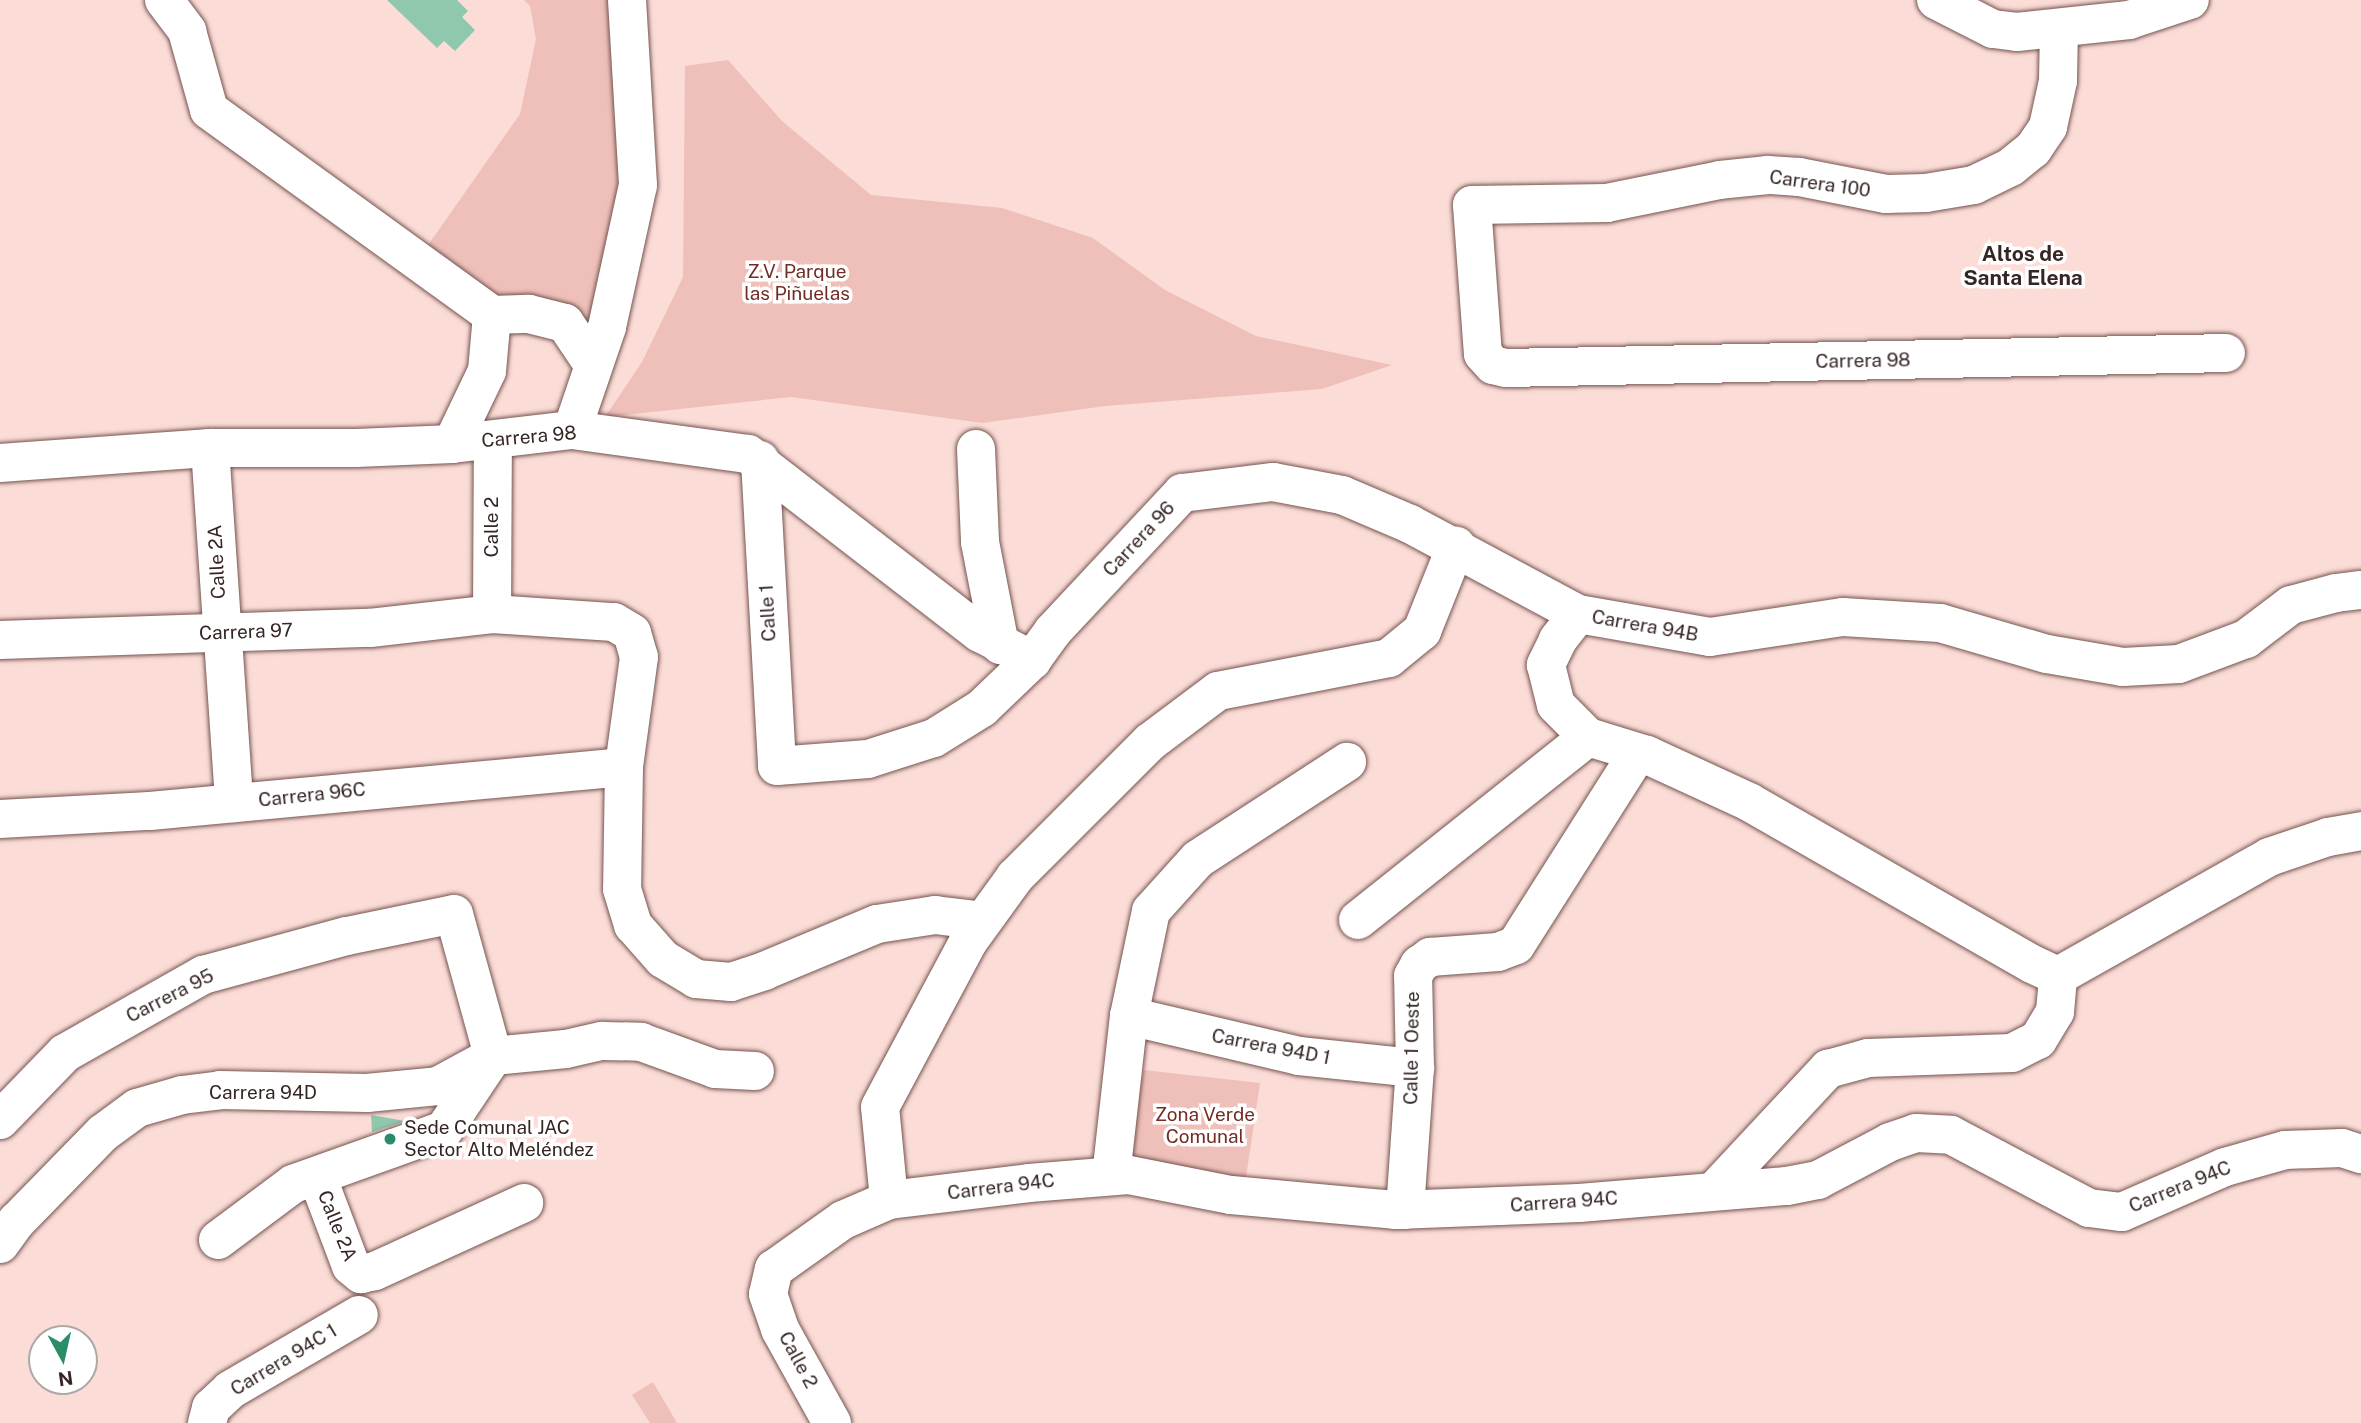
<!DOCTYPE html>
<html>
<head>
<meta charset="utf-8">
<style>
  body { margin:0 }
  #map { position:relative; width:2361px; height:1423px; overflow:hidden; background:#fbdcd7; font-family:"Public Sans",sans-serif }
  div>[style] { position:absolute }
  .green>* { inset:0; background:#eec0b9 }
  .building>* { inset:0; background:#8fc8ad }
  .roads { filter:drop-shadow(0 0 2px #75544f) drop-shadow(0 0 2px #75544f) }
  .minor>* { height:38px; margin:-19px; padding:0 19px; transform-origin:19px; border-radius:19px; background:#fff }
  .dots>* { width:19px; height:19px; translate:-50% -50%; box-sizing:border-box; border:4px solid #fff; border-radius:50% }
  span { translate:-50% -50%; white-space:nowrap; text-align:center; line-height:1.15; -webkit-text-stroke:7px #fff; paint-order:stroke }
  .street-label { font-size:19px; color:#352624 }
  .park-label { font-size:19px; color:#722c25 }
  .poi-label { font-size:19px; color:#352624 }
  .left { translate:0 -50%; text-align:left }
  .neighbourhood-label { font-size:21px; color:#352624; font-weight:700 }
  .north { position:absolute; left:28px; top:1325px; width:70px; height:70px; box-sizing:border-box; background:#fff; border:2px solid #aea8a7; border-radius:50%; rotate:172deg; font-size:19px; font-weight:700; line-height:28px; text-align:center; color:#352624 }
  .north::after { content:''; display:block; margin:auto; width:24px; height:32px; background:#2a8d68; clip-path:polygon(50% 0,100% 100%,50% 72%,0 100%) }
</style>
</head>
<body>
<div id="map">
  <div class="green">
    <div style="clip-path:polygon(524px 0,622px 0,634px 184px,591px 358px,529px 311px,419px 258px,520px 114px,536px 39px,530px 6px)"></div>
    <div style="clip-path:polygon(728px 60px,782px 121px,871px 195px,1002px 208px,1093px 238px,1165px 290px,1256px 336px,1392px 365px,1322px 389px,1105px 406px,983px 423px,791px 397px,605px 417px,642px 362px,683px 277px,685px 66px)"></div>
    <div style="clip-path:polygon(1144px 1070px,1260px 1083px,1245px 1184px,1122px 1157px)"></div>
    <div style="clip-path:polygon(653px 1382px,677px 1423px,650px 1423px,632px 1395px)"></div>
  </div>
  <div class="building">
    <div style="clip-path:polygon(387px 0,457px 0,468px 11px,462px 17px,475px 30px,455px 51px,444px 41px,437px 48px)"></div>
    <div style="clip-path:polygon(371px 1115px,405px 1121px,372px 1132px)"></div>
  </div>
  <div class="roads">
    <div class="minor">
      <div style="left:164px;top:0;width:39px;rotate:53deg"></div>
      <div style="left:187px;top:31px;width:82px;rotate:74.4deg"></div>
      <div style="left:209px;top:110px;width:349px;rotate:35.9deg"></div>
      <div style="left:492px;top:315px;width:37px;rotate:-2deg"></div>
      <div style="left:529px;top:314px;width:37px;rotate:14deg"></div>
      <div style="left:565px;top:323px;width:48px;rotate:56deg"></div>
      <div style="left:1936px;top:0;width:64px;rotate:27deg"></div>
      <div style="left:1993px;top:29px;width:24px;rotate:7deg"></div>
      <div style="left:2017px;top:32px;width:113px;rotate:-6.1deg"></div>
      <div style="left:2129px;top:20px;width:64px;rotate:-18.2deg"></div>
      <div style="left:2059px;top:28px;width:53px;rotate:91.1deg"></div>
      <div style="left:2058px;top:81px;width:47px;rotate:102.3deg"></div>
      <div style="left:2048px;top:127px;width:27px;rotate:124deg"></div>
      <div style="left:2033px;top:149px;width:28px;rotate:141deg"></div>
      <div style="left:2011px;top:167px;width:41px;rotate:154.1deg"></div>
      <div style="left:1974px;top:185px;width:49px;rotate:170.5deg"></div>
      <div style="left:1926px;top:193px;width:40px;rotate:178.6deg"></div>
      <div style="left:1886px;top:194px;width:89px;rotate:-168.9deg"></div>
      <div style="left:1799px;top:177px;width:31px;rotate:-176deg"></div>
      <div style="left:1768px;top:175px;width:48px;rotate:174.1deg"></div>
      <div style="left:1720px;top:180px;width:115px;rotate:168.5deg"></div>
      <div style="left:1607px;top:203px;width:135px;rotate:179.2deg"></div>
      <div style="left:1472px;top:205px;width:149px;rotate:85.8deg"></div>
      <div style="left:1483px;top:354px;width:15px;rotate:48deg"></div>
      <div style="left:1493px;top:365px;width:13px;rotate:13deg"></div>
      <div style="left:1506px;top:368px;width:720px;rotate:-1.19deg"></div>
      <div style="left:572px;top:430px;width:109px;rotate:-71.2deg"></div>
      <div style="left:607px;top:327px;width:145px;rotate:-77.7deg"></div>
      <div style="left:638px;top:185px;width:185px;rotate:-93.4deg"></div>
      <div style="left:452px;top:444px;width:81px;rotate:-64.4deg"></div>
      <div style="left:487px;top:371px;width:56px;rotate:-84.9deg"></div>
      <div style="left:210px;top:448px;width:356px;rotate:86.1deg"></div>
      <div style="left:976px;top:449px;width:93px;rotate:87.5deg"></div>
      <div style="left:980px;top:542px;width:105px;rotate:79deg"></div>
      <div style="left:760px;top:460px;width:306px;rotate:86.8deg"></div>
      <div style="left:777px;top:766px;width:91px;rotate:-4.4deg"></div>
      <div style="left:868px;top:759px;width:69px;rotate:-17.7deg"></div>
      <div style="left:934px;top:738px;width:57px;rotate:-32deg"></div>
      <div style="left:982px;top:708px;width:69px;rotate:-43.8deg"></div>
      <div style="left:1032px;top:660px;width:36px;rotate:-54deg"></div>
      <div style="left:1053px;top:631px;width:189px;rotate:-46.9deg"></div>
      <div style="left:1182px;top:493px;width:92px;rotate:-6.9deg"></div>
      <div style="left:1273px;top:482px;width:70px;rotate:10.7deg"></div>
      <div style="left:1342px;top:495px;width:74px;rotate:23.1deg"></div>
      <div style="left:1410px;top:524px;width:191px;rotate:28.2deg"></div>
      <div style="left:1578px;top:614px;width:134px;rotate:9.9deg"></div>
      <div style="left:1710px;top:637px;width:134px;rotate:-8.6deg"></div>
      <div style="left:1843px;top:617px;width:97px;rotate:3.5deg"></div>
      <div style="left:1940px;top:623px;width:111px;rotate:16.2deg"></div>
      <div style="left:2047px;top:654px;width:77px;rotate:9.7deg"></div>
      <div style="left:2123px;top:667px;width:56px;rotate:-3.1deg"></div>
      <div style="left:2179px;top:664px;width:72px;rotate:-20.5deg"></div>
      <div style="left:2246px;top:639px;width:56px;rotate:-37.1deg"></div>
      <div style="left:2291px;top:605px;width:47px;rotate:-14.9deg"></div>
      <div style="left:2336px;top:593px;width:25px;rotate:-7deg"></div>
      <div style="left:0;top:463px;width:211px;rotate:-4.1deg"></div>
      <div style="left:210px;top:448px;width:146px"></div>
      <div style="left:356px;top:448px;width:96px;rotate:-2.4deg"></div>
      <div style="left:452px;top:444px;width:121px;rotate:-6.7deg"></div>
      <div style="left:572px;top:430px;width:178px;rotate:7.8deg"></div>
      <div style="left:748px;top:454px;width:293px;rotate:37.7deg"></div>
      <div style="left:980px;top:633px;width:59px;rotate:27.4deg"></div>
      <div style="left:492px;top:614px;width:174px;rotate:-89.7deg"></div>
      <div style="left:1578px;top:614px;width:33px;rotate:128deg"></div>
      <div style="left:1558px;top:640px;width:28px;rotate:116deg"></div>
      <div style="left:1546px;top:665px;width:41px;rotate:76deg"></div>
      <div style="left:1556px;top:705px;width:45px;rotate:45deg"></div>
      <div style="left:1588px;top:737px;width:62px;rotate:17deg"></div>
      <div style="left:1647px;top:755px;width:112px;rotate:24.7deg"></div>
      <div style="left:1749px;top:802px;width:326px;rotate:29.8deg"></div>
      <div style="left:2032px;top:964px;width:29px;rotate:25deg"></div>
      <div style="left:0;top:640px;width:370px;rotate:-1.9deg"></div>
      <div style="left:370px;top:628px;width:123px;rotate:-6.5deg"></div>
      <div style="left:492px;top:614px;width:122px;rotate:3.8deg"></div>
      <div style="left:614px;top:622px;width:21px;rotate:31deg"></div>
      <div style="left:632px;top:633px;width:25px;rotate:74deg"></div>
      <div style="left:639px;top:657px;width:111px;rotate:97.8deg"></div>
      <div style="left:624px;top:767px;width:122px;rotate:90.9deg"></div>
      <div style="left:622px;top:889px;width:38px;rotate:73deg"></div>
      <div style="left:633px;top:925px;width:45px;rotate:48.6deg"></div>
      <div style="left:663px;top:959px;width:39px;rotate:31deg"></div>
      <div style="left:696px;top:979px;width:35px;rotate:5deg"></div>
      <div style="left:731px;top:982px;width:35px;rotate:-18deg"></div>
      <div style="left:764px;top:971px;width:122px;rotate:-22.6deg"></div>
      <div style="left:877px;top:924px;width:59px;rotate:-8.8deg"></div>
      <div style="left:935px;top:915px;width:48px;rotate:7.1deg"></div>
      <div style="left:0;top:819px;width:150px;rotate:-3.1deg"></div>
      <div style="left:150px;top:811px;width:476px;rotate:-5.3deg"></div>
      <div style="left:1358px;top:920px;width:294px;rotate:-38.5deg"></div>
      <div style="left:2058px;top:976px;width:242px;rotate:-29.4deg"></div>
      <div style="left:2269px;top:857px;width:62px;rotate:-18.7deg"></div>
      <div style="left:2328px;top:837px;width:34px;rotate:-10deg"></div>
      <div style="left:1129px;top:1016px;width:175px;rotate:13.2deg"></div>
      <div style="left:1299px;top:1056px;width:117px;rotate:5.9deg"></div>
      <div style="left:0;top:1120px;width:93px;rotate:-45.9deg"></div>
      <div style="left:65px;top:1053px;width:159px;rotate:-29.5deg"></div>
      <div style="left:203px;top:975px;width:149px;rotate:-15.2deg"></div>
      <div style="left:347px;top:936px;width:109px;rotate:-11.6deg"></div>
      <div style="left:454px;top:914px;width:147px;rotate:74.6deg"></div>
      <div style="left:317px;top:1176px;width:96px;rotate:69.3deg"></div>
      <div style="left:351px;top:1266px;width:13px;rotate:39deg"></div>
      <div style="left:361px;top:1274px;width:14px;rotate:-12deg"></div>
      <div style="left:375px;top:1271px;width:164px;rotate:-24.5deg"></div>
      <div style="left:1111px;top:1176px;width:161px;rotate:-83.6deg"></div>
      <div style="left:1129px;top:1016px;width:107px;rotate:-78.2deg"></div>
      <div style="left:1151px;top:911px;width:70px;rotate:-47.9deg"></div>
      <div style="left:1198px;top:859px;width:178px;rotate:-33.1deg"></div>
      <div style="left:1715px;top:1190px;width:166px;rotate:-47deg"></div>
      <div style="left:1828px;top:1069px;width:41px;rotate:-15.4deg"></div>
      <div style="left:1868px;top:1058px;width:144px;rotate:-2deg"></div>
      <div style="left:2012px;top:1053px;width:29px;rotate:-27deg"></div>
      <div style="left:2038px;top:1040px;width:33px;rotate:-59deg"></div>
      <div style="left:2055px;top:1012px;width:36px;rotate:-85deg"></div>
      <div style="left:889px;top:1200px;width:93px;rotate:-95.5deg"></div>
      <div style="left:880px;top:1107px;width:187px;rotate:-61.9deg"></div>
      <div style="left:968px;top:942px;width:80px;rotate:-54.1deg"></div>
      <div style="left:1015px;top:877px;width:191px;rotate:-45deg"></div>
      <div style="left:1150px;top:742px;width:85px;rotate:-36.9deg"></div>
      <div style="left:1218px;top:691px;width:174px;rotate:-10.9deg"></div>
      <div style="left:1389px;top:658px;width:43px;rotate:-39.3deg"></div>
      <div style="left:1422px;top:631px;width:92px;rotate:-68.2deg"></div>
      <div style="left:1405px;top:1210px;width:142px;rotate:-86deg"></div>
      <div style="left:1415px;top:1068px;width:92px;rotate:-91.2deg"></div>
      <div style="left:1413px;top:976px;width:13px;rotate:-61deg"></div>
      <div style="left:1419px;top:965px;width:14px;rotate:-36deg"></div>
      <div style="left:1430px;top:957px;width:68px;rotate:-4.2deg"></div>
      <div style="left:1498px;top:952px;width:19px;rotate:-21deg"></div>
      <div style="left:1516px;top:945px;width:227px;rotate:-57.6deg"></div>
      <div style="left:218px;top:1240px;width:94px;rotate:-36.7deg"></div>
      <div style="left:293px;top:1184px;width:160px;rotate:-19.7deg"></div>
      <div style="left:444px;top:1130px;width:83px;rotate:-56.3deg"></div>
      <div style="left:0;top:1244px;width:29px;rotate:-54deg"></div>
      <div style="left:17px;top:1221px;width:123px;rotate:-45.7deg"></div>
      <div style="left:103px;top:1133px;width:42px;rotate:-36.3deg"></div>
      <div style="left:137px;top:1108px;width:47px;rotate:-16.1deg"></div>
      <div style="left:182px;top:1095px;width:38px;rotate:-7deg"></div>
      <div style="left:220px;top:1090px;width:147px;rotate:1.2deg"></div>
      <div style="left:367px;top:1093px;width:71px;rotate:-5.6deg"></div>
      <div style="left:438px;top:1086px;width:63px;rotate:-28.6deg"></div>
      <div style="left:493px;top:1056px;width:73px;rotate:-5.5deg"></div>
      <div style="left:566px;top:1049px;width:37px;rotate:-13deg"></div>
      <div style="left:602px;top:1041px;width:39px;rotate:1deg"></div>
      <div style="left:641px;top:1042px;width:79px;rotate:20deg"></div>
      <div style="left:715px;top:1069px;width:40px;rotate:2.9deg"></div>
      <div style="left:207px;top:1423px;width:16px;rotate:-75deg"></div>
      <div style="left:211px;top:1408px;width:26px;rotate:-43deg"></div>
      <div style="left:230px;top:1390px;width:149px;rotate:-30.2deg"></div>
      <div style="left:832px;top:1423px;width:107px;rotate:-119deg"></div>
      <div style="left:780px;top:1329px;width:37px;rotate:-109deg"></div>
      <div style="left:768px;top:1294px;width:26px;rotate:-77deg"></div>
      <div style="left:774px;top:1269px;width:85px;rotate:-35.4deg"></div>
      <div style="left:843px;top:1220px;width:50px;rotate:-23.5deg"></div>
      <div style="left:889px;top:1200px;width:141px;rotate:-6.9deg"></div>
      <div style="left:1029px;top:1183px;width:100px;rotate:-4.6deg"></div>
      <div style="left:1129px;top:1175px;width:104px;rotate:11.1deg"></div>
      <div style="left:1231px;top:1195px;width:166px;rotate:5.2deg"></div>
      <div style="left:1396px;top:1210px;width:183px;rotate:-2.2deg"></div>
      <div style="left:1579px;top:1203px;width:209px;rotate:-4.7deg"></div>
      <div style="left:1787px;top:1186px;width:32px;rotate:-11deg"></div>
      <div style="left:1818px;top:1180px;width:81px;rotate:-27.8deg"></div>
      <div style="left:1890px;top:1142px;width:28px;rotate:-19deg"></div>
      <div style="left:1916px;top:1133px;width:35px;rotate:3deg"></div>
      <div style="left:1951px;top:1135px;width:156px;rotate:27.9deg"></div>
      <div style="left:2089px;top:1208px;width:33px;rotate:7deg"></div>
      <div style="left:2122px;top:1212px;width:112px;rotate:-23.6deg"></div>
      <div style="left:2225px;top:1167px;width:62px;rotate:-15.8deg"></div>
      <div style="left:2285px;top:1150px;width:57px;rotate:-2deg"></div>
      <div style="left:2342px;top:1148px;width:20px;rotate:18deg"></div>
    </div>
  </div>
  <div class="dots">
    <div style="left:390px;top:1139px;background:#2a8d68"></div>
  </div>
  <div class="street-label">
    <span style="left:1820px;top:184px;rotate:8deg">Carrera 100</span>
    <span style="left:1863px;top:361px;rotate:-1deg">Carrera 98</span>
    <span style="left:529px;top:437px;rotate:-5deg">Carrera 98</span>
    <span style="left:492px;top:527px;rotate:-90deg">Calle 2</span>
    <span style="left:1139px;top:539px;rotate:-47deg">Carrera 96</span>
    <span style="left:217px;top:562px;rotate:-93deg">Calle 2A</span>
    <span style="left:768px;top:613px;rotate:-93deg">Calle 1</span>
    <span style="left:1645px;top:626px;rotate:10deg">Carrera 94B</span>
    <span style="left:246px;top:632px;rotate:-2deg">Carrera 97</span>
    <span style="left:312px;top:795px;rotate:-6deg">Carrera 96C</span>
    <span style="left:170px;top:996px;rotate:-27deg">Carrera 95</span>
    <span style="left:1271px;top:1047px;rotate:11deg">Carrera 94D 1</span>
    <span style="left:1412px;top:1048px;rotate:-89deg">Calle 1 Oeste</span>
    <span style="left:263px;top:1093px">Carrera 94D</span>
    <span style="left:1001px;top:1187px;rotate:-7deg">Carrera 94C</span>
    <span style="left:2180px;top:1187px;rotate:-22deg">Carrera 94C</span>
    <span style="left:1564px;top:1202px;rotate:-4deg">Carrera 94C</span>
    <span style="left:337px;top:1226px;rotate:68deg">Calle 2A</span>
    <span style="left:284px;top:1360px;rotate:-31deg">Carrera 94C 1</span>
    <span style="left:798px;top:1360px;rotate:62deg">Calle 2</span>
  </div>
  <div class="park-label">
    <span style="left:797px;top:283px">Z.V. Parque<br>las Piñuelas</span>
    <span style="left:1205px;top:1126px">Zona Verde<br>Comunal</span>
  </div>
  <div class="poi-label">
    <span class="left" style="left:404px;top:1139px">Sede Comunal JAC<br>Sector Alto Meléndez</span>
  </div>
  <div class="neighbourhood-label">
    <span style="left:2023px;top:266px">Altos de<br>Santa Elena</span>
  </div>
  <div class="north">N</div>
</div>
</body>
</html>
